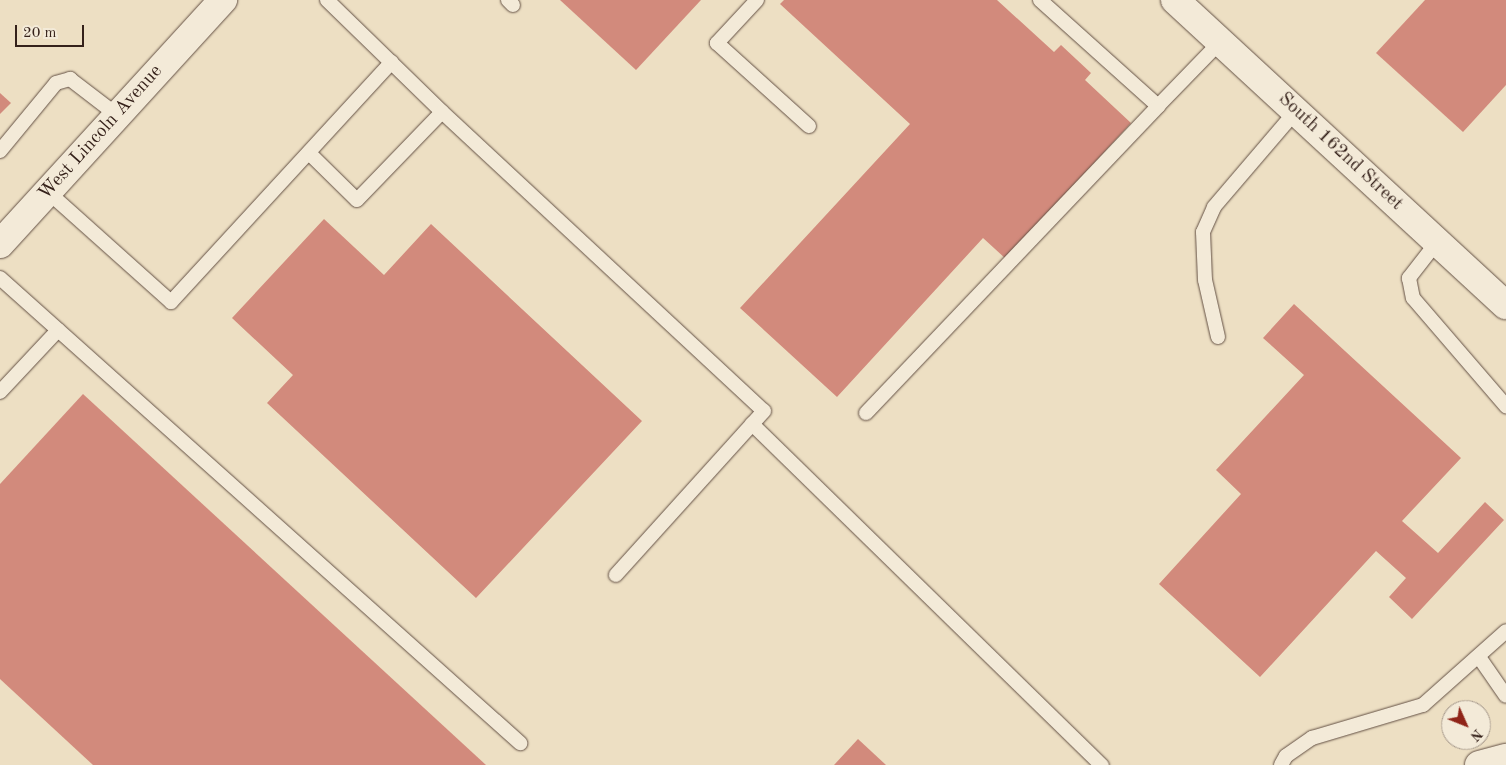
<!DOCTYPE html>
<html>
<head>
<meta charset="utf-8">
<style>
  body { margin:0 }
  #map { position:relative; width:1506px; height:765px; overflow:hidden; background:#eddfc3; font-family:"Old Standard TT",serif }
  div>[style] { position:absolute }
  .building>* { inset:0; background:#d28a7c }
  .roads { filter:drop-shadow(0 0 1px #635044) drop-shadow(0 0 1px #635044) }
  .lane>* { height:14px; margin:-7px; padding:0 7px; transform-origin:7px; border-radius:7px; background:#f3ead8 }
  .street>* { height:28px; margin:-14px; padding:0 14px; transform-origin:14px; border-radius:14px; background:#f3ead8 }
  span { translate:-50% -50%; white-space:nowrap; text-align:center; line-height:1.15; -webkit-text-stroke:4px #f3ead8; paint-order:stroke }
  .street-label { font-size:19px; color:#35211a }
  .north { position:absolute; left:1441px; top:700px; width:50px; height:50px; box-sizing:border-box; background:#f3ead8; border:1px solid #a79a8c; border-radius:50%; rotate:134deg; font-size:14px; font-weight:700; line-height:20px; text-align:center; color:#35211a }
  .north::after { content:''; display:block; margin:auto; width:18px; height:22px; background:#8f2418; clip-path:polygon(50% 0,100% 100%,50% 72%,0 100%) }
  .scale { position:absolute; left:15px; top:25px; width:69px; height:22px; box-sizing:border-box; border:2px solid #35211a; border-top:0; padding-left:6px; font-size:15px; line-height:18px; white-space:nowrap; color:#35211a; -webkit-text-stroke:4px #f3ead8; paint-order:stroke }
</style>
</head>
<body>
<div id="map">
  <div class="building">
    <div style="clip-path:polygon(560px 0,701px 0,636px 70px)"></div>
    <div style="clip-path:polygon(784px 0,997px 0,1054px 52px,1061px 45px,1091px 73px,1085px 80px,1131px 123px,1006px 259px,983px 238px,837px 397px,740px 308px,910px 124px,780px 4px)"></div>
    <div style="clip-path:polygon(1425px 0,1506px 0,1506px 85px,1463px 132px,1376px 53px)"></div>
    <div style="clip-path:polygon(0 93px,11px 103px,0 114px)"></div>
    <div style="clip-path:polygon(324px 219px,384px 275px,431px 224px,642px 421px,476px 598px,267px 403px,293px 375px,232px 318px)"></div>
    <div style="clip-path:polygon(1294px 304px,1461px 458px,1402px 521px,1438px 553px,1485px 502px,1504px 520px,1412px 619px,1389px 597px,1406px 578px,1376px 551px,1260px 677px,1159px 584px,1241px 494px,1216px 470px,1304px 375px,1263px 338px)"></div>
    <div style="clip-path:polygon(83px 394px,486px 765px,93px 765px,0 679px,0 484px)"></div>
    <div style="clip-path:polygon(858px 739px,886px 765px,834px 765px)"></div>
  </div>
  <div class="roads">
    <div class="lane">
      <div style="left:327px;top:0;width:161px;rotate:44.2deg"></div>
      <div style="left:442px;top:112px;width:439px;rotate:42.9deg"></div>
      <div style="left:764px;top:411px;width:221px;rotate:132.1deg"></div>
      <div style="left:508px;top:0;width:7px;rotate:45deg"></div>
      <div style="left:757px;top:0;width:59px;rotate:132.9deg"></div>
      <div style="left:717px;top:43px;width:124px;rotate:42.1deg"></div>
      <div style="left:1040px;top:0;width:159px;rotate:41.9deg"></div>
      <div style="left:1158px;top:106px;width:89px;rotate:-45.9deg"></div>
      <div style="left:0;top:151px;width:88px;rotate:-50.5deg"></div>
      <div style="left:56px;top:83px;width:15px;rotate:-16deg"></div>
      <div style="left:70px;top:79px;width:59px;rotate:37.5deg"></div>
      <div style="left:309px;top:153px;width:67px;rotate:44.4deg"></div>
      <div style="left:357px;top:200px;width:122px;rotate:-46deg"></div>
      <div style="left:48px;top:192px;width:165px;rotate:41.8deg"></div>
      <div style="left:171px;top:302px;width:326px;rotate:-47.4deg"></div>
      <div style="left:1437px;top:242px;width:46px;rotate:127.9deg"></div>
      <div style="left:1409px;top:278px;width:20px;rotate:79deg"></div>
      <div style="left:1413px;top:298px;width:143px;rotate:49.3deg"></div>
      <div style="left:0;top:278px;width:698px;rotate:41.8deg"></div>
      <div style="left:1218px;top:337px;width:58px;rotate:-102.8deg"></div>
      <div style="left:1205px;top:280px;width:48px;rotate:-92.4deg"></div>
      <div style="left:1203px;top:232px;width:27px;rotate:-66deg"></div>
      <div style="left:1214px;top:207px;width:126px;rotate:-49.5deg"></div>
      <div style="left:0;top:392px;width:85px;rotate:-46.9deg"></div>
      <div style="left:866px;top:413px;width:424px;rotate:-46.4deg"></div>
      <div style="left:752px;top:424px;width:489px;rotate:44.3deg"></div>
      <div style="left:1479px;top:657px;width:47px;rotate:55.3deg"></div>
      <div style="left:1281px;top:765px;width:10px;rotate:-61deg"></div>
      <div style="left:1286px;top:756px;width:32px;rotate:-35deg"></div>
      <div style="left:1312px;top:738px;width:116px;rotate:-16.6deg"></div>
      <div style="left:1423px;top:705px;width:111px;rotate:-41.7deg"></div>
    </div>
    <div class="street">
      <div style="left:1175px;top:0;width:450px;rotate:42.7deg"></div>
      <div style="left:0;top:244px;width:331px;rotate:-47.6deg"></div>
      <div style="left:1479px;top:765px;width:28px;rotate:-15deg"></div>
    </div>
  </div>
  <div class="street-label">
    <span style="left:101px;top:133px;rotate:-48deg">West Lincoln Avenue</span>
    <span style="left:1340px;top:152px;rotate:43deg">South 162nd Street</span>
  </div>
  <div class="north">N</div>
  <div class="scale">20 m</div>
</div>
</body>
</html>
